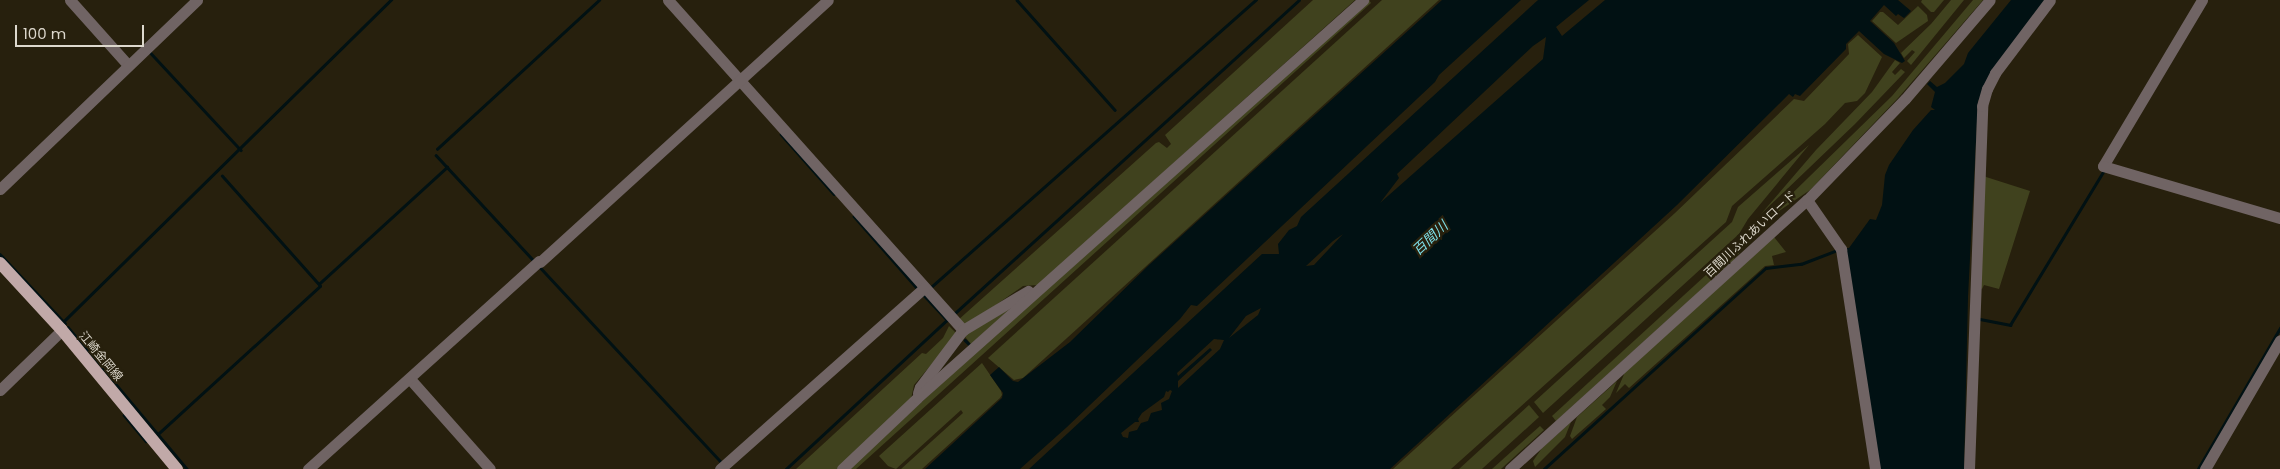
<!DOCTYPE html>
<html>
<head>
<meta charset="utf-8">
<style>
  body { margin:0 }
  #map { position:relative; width:2280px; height:469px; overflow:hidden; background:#27200d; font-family:Poppins,"Noto Sans JP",sans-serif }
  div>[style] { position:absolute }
  .green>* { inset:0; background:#40421e }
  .water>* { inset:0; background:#011113 }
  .stream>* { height:2.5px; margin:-1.25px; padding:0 1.25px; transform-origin:1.25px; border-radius:1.25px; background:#011113 }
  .minor>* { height:11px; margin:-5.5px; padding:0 5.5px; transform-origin:5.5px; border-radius:5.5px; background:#706464 }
  .major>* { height:12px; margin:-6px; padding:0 6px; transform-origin:6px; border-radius:6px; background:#c1a9a8 }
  span { translate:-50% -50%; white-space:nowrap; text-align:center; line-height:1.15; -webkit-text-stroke:4.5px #27200d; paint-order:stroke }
  .street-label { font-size:12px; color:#ddd8cd }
  .water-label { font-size:14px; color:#7ddee7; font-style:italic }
  .scale { position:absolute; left:15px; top:25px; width:129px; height:22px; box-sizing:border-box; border:2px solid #ddd8cd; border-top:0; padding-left:6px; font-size:15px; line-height:18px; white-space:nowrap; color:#ddd8cd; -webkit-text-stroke:4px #27200d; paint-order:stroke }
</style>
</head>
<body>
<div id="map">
  <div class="green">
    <div style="clip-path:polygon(1313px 0,1355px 0,1038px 285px,1023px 286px,967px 325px,957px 321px,1156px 143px,1159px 142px,1167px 148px,1171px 144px,1165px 135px)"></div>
    <div style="clip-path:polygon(1369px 0,1371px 3px,856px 469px,849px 469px,1042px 291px,1130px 216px)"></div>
    <div style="clip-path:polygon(1382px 0,1439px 0,1023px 378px,1014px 380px,988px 358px)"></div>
    <div style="clip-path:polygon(1922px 0,1944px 0,1934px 12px,1931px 12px,1921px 2px)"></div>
    <div style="clip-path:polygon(1951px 0,1964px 0,1911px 65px,1907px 61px,1915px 52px,1912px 50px,1904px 58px,1901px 53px,1931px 24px)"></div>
    <div style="clip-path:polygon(1973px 0,1983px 0,1898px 98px,1810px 190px,1763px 222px,1892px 96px)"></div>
    <div style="clip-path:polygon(1918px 6px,1927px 15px,1928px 21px,1896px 43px,1872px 21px,1880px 12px,1883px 12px,1898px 25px)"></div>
    <div style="clip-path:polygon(1858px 35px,1882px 57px,1865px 93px,1857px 101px,1845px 103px,1825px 124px,1732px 206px,1726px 222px,1451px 469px,1393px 469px,1675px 213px,1794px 99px,1804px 101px,1849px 54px,1848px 44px)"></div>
    <div style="clip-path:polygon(1895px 60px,1900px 63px,1892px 72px,1895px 75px,1901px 69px,1905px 72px,1855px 124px,1761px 214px,1816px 150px,1872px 92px)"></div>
    <div style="clip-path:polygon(1809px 145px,1748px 219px,1739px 234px,1543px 413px,1534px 402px,1732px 222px,1738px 207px)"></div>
    <div style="clip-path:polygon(1983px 176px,2030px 191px,1999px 289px,1984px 285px,1982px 289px,1979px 288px)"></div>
    <div style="clip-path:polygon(1754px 231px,1736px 258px,1556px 421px,1552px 416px)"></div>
    <div style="clip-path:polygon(1774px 237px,1786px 252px,1772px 256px,1774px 265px,1765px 266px,1755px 275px,1629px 388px,1625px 384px,1616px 393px,1625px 372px)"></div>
    <div style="clip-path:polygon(1019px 301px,971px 344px,966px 338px,964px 335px)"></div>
    <div style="clip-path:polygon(949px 326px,957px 334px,914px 385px,911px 399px,837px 469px,796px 469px,922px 353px,926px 354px,943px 338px)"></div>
    <div style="clip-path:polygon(982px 363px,1001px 391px,1002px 395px,1000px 398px,922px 469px,901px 469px,963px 413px,961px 410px,896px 469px,888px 466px,879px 456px)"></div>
    <div style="clip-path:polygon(1617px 381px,1610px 397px,1602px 405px,1606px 409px,1572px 439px,1570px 436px,1577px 417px)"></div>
    <div style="clip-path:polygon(1529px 405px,1539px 417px,1482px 469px,1459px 469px)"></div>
    <div style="clip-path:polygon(1571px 422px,1565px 437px,1535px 467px,1533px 461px,1542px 448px)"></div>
    <div style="clip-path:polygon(1540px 426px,1544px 430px,1501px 469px,1492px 469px)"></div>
  </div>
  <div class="water">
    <div style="clip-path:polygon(1442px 0,1521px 0,1439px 75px,1435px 82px,1197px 306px,1191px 305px,1180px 319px,1067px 427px,1020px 469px,925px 469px,1002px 398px,1003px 393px,990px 375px,999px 367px,1013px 381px,1018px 382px,1070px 342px,1149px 265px)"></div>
    <div style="clip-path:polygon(evenodd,1538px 0,1589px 0,1556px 27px,1562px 36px,1605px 0,1898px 0,1911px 11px,1904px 18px,1898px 14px,1896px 16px,1884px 5px,1870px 21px,1894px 43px,1905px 61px,1902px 63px,1884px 54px,1859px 31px,1846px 44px,1846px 49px,1800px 96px,1795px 94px,1793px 97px,1789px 94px,1677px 205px,1390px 469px,1029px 469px,1262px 254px,1279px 254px,1278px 244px,1289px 230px,1297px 226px,1301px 217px,1538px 0,1546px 37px,1543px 59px,1380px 203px,1399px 178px,1397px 174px,1533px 46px,1546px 37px,1538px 0,1343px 234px,1314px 265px,1306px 266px,1333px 241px,1343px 234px,1538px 0,1261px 308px,1258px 315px,1229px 338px,1246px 316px,1261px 308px,1538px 0,1214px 339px,1224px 340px,1220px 349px,1178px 388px,1178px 381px,1212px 350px,1210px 348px,1178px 376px,1177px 373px,1214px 339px,1538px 0,1170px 390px,1172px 391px,1169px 399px,1161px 403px,1162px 410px,1151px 413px,1148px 421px,1141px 423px,1137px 430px,1129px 432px,1128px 438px,1123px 437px,1121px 433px,1135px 422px,1139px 422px,1138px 419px,1142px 413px,1164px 397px,1166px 391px,1168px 392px,1170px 390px)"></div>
    <div style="clip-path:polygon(2011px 0,2046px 0,1978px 101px,1968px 297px,1964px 469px,1880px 469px,1845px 248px,1849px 248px,1870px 219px,1876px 220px,1882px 205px,1885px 175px,1889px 165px,1913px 130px,1931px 110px,1935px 110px,1931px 107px,1935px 92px,1927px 84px,1930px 81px,1937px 87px,1945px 83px,1964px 64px,1968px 53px)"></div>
  </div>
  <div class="stream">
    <div style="left:1017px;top:0;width:147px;rotate:48.3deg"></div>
    <div style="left:149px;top:51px;width:135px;rotate:47.1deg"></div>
    <div style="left:781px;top:134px;width:80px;rotate:48.5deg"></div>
    <div style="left:437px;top:149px;width:220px;rotate:-42.6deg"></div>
    <div style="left:436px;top:155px;width:144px;rotate:47.2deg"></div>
    <div style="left:854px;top:216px;width:97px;rotate:48.8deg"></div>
    <div style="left:0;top:254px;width:95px;rotate:46.7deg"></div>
    <div style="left:539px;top:266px;width:269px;rotate:47.1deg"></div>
    <div style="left:320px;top:283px;width:172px;rotate:-42.4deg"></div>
    <div style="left:930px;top:288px;width:435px;rotate:-41.5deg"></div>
    <div style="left:922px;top:293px;width:37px;rotate:47deg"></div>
    <div style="left:954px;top:314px;width:466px;rotate:-42.3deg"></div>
    <div style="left:1980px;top:319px;width:31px;rotate:11deg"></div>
    <div style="left:2010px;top:325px;width:183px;rotate:-58.7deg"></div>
    <div style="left:63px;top:322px;width:460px;rotate:-44.5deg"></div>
    <div style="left:68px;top:327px;width:185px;rotate:50deg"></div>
    <div style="left:965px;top:340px;width:6px;rotate:45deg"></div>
    <div style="left:124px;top:415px;width:34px;rotate:50deg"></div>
    <div style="left:158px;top:434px;width:219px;rotate:-42.4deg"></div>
    <div style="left:320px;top:286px;width:147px;rotate:-131.7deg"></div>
    <div style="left:786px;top:469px;width:218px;rotate:-42.8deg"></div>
    <div style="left:1544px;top:469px;width:299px;rotate:-42.2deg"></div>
    <div style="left:1766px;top:268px;width:35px;rotate:-7deg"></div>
    <div style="left:1801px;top:264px;width:36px;rotate:-21deg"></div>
    <div style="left:2198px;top:469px;width:163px;rotate:-59.8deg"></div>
  </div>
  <div class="minor">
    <div style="left:70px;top:0;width:87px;rotate:48.3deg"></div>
    <div style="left:668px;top:0;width:443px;rotate:48.2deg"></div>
    <div style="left:2202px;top:0;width:193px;rotate:120.8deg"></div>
    <div style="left:2103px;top:166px;width:184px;rotate:16.4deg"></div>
    <div style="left:0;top:189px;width:273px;rotate:-43.8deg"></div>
    <div style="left:1807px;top:200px;width:60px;rotate:55.2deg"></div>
    <div style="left:1841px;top:249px;width:223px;rotate:81.2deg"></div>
    <div style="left:540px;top:262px;width:389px;rotate:-42.3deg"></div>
    <div style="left:410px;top:379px;width:120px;rotate:48.4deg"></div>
    <div style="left:0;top:390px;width:86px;rotate:-44.1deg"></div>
    <div style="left:918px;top:393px;width:6px;rotate:-72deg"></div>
    <div style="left:920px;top:387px;width:71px;rotate:-53deg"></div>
    <div style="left:963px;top:330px;width:76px;rotate:-31deg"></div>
    <div style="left:308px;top:469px;width:311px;rotate:-42deg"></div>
    <div style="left:720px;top:469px;width:273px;rotate:-41.6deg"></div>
    <div style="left:842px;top:469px;width:103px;rotate:-43.4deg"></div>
    <div style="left:917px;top:398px;width:598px;rotate:-41.74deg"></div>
    <div style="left:1510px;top:469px;width:401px;rotate:-42.2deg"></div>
    <div style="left:1807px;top:200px;width:141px;rotate:-45.9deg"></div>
    <div style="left:1905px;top:99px;width:130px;rotate:-49.4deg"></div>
    <div style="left:1969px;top:469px;width:363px;rotate:-87.9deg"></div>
    <div style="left:1982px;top:106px;width:18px;rotate:-74deg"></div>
    <div style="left:1987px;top:89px;width:18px;rotate:-63deg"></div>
    <div style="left:1995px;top:73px;width:91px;rotate:-53deg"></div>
    <div style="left:2205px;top:469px;width:149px;rotate:-59.8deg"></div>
  </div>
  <div class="major">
    <div style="left:0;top:263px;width:90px;rotate:47.3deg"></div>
    <div style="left:61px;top:329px;width:182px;rotate:50.4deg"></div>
  </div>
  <div class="street-label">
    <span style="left:1750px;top:234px;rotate:-43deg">百間川ふれあいロード</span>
    <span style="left:101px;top:356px;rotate:50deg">江崎金岡線</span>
  </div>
  <div class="water-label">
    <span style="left:1430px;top:238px;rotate:-43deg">百間川</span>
  </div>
  <div class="scale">100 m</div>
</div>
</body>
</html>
